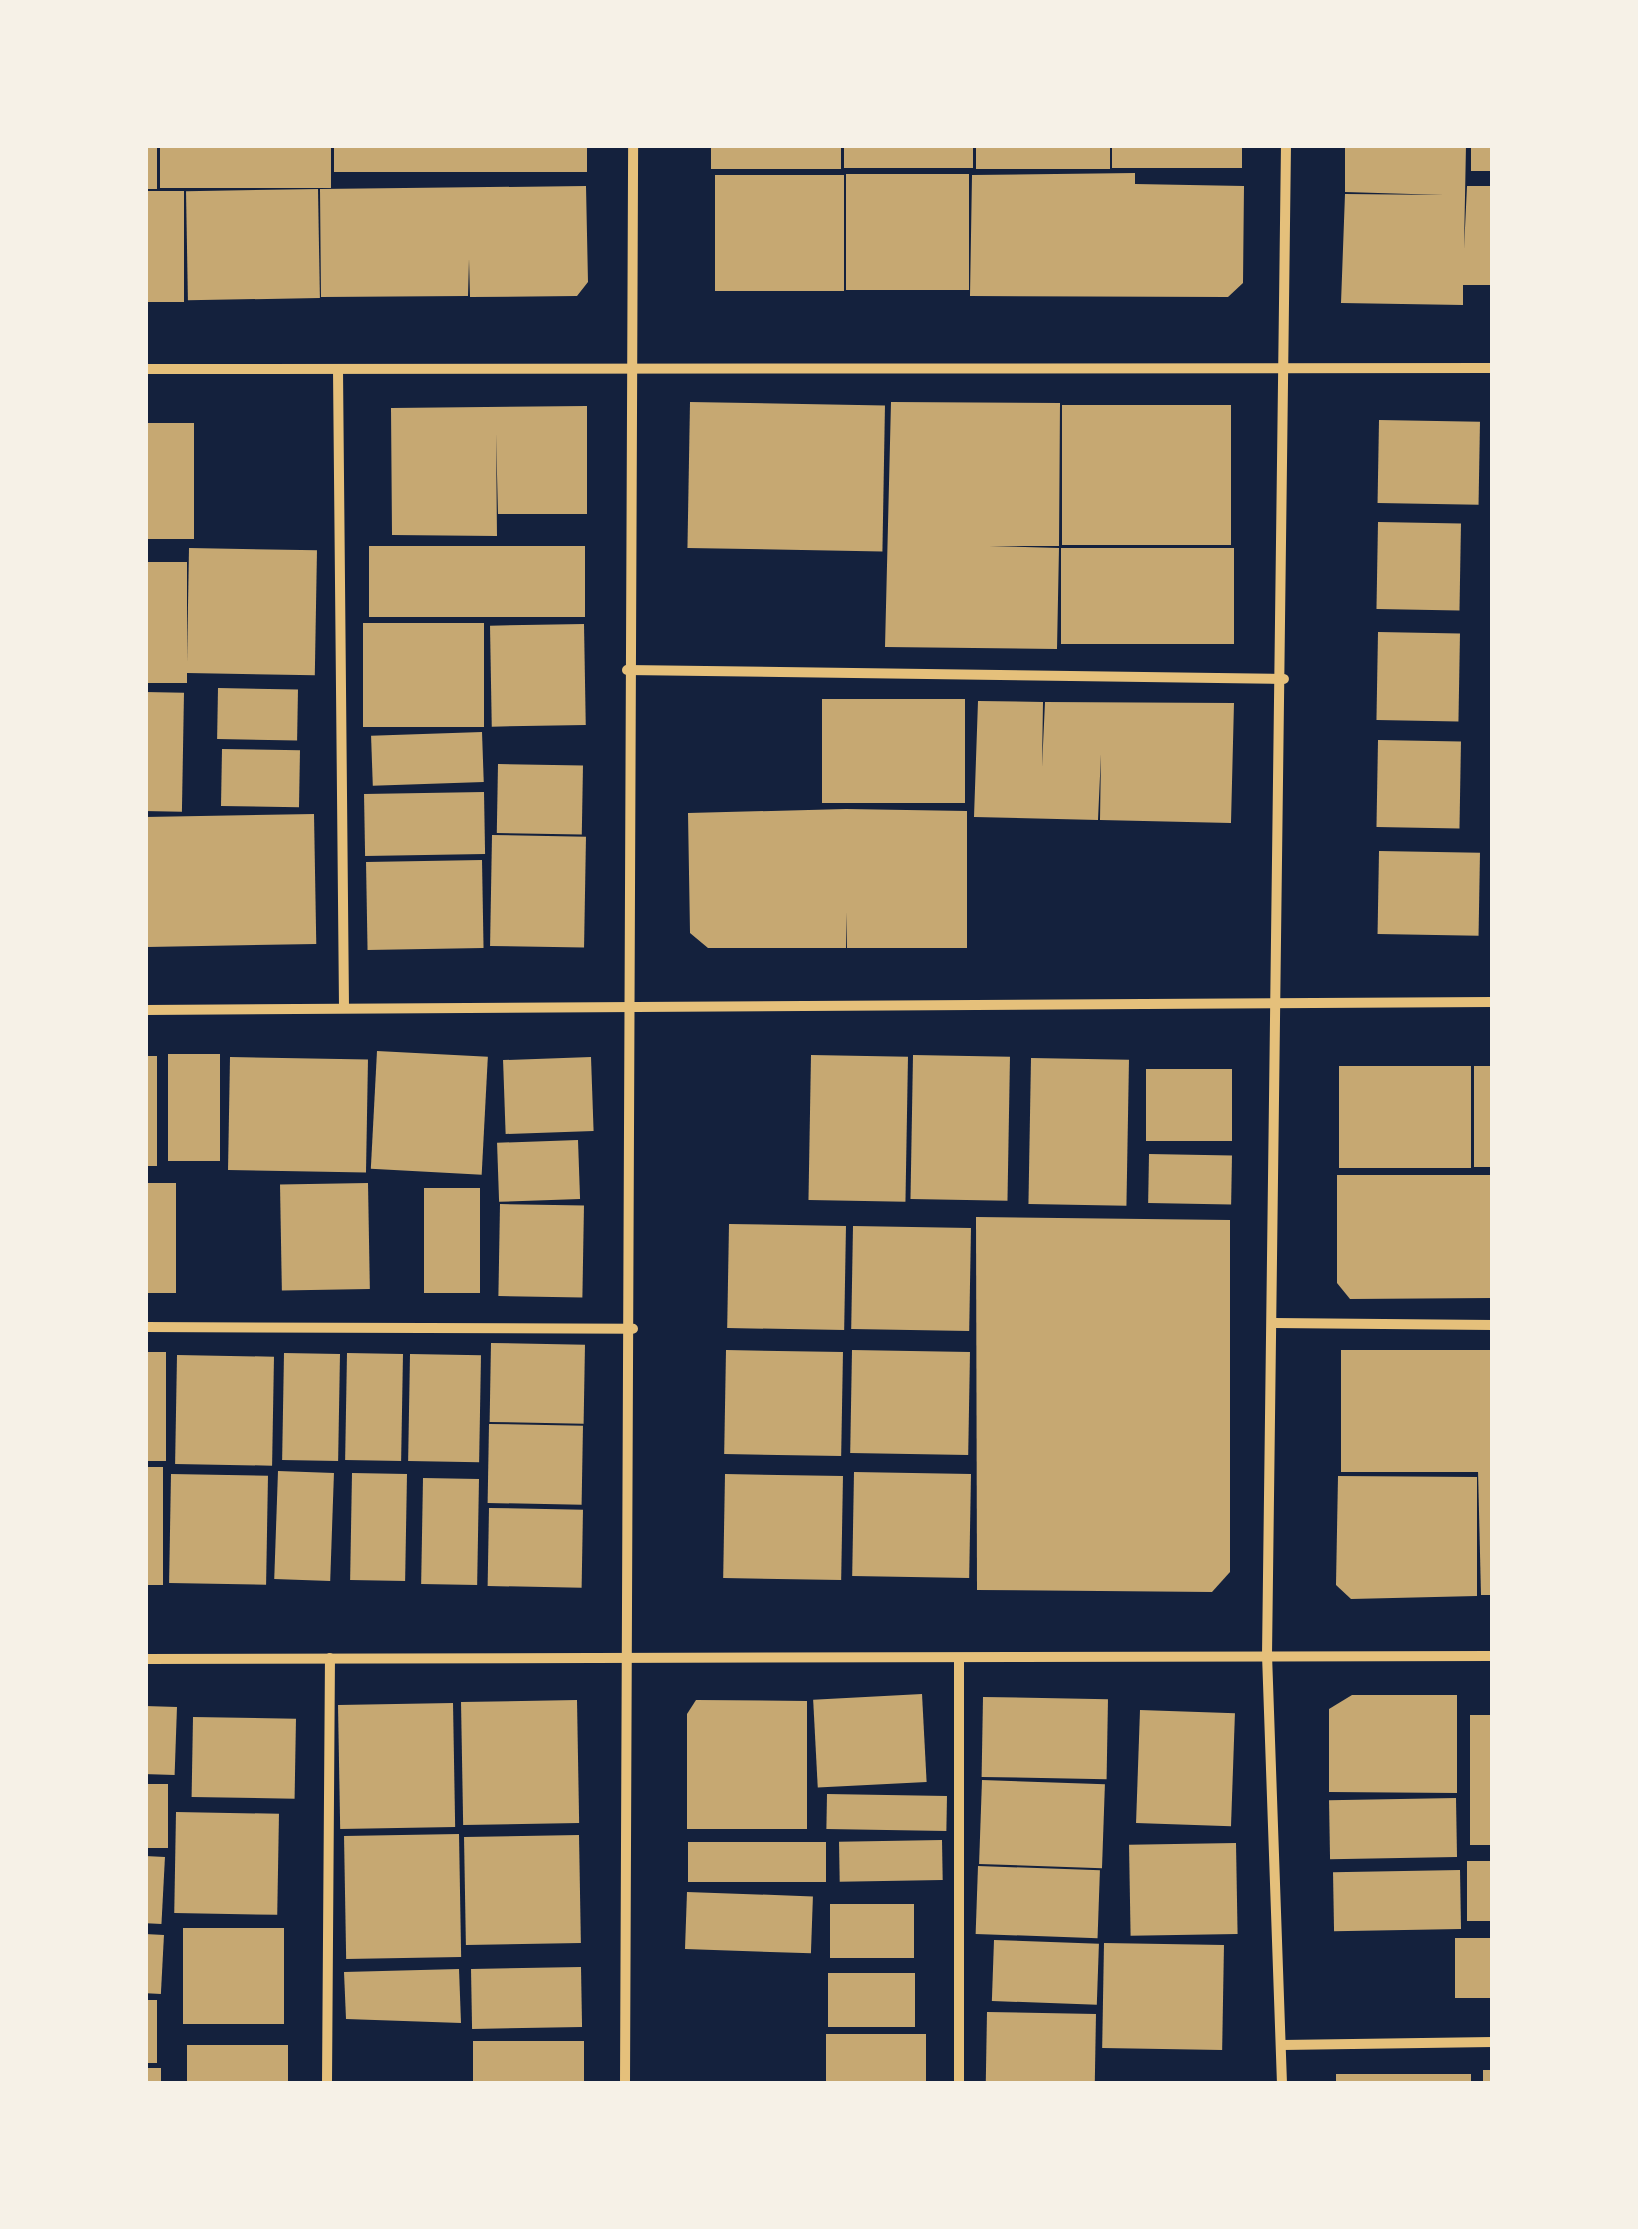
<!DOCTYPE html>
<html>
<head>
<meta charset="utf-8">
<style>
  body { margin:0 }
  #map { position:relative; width:1638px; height:2229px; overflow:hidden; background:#14213d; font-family:Raleway,sans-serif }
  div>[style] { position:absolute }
  .building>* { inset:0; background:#c6a872; transform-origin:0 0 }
  .minor>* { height:10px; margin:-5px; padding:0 5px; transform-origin:5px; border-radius:5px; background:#e5c07b }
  span { translate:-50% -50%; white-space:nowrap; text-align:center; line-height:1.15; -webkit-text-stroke:8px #f6f1e7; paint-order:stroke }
  .frame { position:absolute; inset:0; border:148px solid #f6f1e7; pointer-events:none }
</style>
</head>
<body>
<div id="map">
  <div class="building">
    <div style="left:145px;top:145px;width:12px;height:44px"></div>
    <div style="left:160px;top:145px;width:171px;height:43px"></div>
    <div style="left:334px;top:145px;width:253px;height:27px"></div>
    <div style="left:711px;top:145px;width:130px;height:24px"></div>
    <div style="left:844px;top:145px;width:129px;height:23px"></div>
    <div style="left:976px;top:145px;width:134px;height:24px"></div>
    <div style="left:1112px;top:145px;width:130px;height:23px"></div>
    <div style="clip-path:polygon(1345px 145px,1466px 145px,1464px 249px,1467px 186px,1493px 186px,1493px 285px,1463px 285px,1463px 305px,1341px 303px,1345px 194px,1444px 195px,1345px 192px)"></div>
    <div style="left:1471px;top:145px;width:22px;height:26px"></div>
    <div style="clip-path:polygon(1135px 173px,1135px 184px,1244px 186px,1243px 283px,1228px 297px,970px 296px,972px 175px)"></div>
    <div style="left:846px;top:174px;width:123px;height:116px"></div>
    <div style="left:715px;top:175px;width:129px;height:116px"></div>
    <div style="clip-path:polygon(586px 186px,588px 282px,577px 296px,470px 297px,469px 259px,468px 296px,321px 297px,320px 189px)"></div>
    <div style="left:318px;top:189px;width:109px;height:132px;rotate:89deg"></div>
    <div style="left:145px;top:191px;width:39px;height:111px"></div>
    <div style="left:690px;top:402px;width:195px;height:146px;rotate:1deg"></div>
    <div style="clip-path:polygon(891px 402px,1060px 403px,1059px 546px,989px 546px,1059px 548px,1057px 649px,885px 647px)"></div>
    <div style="left:1062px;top:405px;width:169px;height:140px"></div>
    <div style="clip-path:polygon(587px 406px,587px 514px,498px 514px,496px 434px,497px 536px,392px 535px,391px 408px)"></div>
    <div style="left:1379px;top:420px;width:101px;height:83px;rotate:1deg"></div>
    <div style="left:145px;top:423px;width:49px;height:116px"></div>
    <div style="left:1378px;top:522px;width:83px;height:87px;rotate:1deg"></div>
    <div style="left:369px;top:546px;width:216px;height:71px"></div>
    <div style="left:189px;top:548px;width:128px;height:125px;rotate:1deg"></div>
    <div style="left:1061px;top:548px;width:173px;height:96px"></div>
    <div style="left:145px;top:562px;width:42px;height:121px"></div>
    <div style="left:363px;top:623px;width:121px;height:104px"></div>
    <div style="left:584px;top:624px;width:101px;height:94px;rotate:89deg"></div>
    <div style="left:1378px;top:632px;width:82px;height:88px;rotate:1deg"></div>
    <div style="left:218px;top:688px;width:80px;height:51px;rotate:1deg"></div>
    <div style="left:145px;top:692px;width:39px;height:119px;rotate:1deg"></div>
    <div style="left:822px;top:699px;width:143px;height:104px"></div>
    <div style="clip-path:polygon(978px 701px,1043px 702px,1042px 767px,1045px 702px,1234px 703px,1231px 823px,1100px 820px,1101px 754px,1098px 820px,974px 817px)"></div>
    <div style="left:482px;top:732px;width:50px;height:111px;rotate:88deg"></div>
    <div style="left:1378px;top:740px;width:83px;height:87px;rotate:1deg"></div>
    <div style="left:222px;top:749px;width:78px;height:57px;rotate:1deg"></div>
    <div style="left:498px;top:764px;width:85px;height:69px;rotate:1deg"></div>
    <div style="left:484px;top:792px;width:62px;height:120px;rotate:89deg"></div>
    <div style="clip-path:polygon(846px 809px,967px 811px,967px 948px,847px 948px,847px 912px,846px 948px,708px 948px,690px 933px,688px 813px)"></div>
    <div style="left:314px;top:814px;width:130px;height:169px;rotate:89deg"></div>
    <div style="left:492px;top:835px;width:94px;height:111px;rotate:1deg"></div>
    <div style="left:1379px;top:851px;width:101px;height:83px;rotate:1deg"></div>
    <div style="left:482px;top:860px;width:88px;height:116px;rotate:89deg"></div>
    <div style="left:377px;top:1051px;width:111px;height:118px;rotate:3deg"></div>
    <div style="left:168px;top:1054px;width:52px;height:107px"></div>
    <div style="left:811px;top:1055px;width:97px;height:145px;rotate:1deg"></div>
    <div style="left:913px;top:1055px;width:97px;height:144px;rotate:1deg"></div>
    <div style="left:145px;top:1056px;width:12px;height:110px"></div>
    <div style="left:230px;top:1057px;width:138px;height:113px;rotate:1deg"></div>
    <div style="left:591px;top:1057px;width:74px;height:88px;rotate:88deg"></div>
    <div style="left:1031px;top:1058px;width:98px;height:146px;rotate:1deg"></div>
    <div style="left:1339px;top:1066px;width:132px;height:102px"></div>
    <div style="left:1474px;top:1066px;width:19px;height:101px"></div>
    <div style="left:1146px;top:1069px;width:86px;height:72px"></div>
    <div style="left:578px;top:1140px;width:59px;height:81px;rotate:88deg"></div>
    <div style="left:1149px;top:1154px;width:83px;height:49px;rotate:1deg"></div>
    <div style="clip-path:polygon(1337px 1175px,1493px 1175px,1493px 1298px,1350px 1299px,1337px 1283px)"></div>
    <div style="left:145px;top:1183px;width:31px;height:110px"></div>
    <div style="left:368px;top:1183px;width:106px;height:88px;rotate:89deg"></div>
    <div style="left:424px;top:1188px;width:56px;height:105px"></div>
    <div style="left:500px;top:1204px;width:84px;height:92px;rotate:1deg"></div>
    <div style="clip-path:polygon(976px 1217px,1230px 1220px,1230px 1572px,1212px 1592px,977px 1590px)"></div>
    <div style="left:729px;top:1224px;width:117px;height:104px;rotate:1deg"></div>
    <div style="left:853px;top:1226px;width:118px;height:103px;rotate:1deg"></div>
    <div style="left:491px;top:1343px;width:94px;height:79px;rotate:1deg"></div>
    <div style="left:726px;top:1350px;width:117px;height:104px;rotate:1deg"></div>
    <div style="left:852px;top:1350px;width:118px;height:103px;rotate:1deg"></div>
    <div style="left:1341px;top:1350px;width:152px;height:122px"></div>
    <div style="left:145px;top:1352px;width:21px;height:109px"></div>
    <div style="left:284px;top:1353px;width:56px;height:107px;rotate:1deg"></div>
    <div style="left:347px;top:1353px;width:56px;height:107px;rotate:1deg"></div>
    <div style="left:410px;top:1354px;width:71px;height:107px;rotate:1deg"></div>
    <div style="left:177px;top:1355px;width:97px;height:109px;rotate:1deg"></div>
    <div style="left:489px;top:1424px;width:94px;height:79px;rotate:1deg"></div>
    <div style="left:145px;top:1467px;width:18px;height:118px"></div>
    <div style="clip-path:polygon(1478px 1470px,1493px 1470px,1493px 1595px,1481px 1595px)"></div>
    <div style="left:278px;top:1471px;width:56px;height:108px;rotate:2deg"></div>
    <div style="left:854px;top:1472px;width:117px;height:104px;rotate:1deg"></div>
    <div style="left:352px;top:1473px;width:55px;height:107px;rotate:1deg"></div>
    <div style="left:171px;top:1474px;width:97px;height:109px;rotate:1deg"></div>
    <div style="left:725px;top:1474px;width:118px;height:104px;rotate:1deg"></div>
    <div style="clip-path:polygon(1338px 1476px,1477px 1477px,1477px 1596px,1351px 1599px,1336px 1585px)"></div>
    <div style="left:423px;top:1478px;width:56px;height:106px;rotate:1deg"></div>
    <div style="left:489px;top:1508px;width:94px;height:78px;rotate:1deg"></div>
    <div style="left:922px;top:1694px;width:88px;height:109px;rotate:87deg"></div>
    <div style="clip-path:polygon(1352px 1695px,1457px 1695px,1457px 1793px,1329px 1792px,1329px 1709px)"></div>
    <div style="left:983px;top:1697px;width:125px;height:80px;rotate:1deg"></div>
    <div style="left:577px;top:1700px;width:123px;height:116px;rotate:89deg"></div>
    <div style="clip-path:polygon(696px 1700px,807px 1701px,807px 1829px,687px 1829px,687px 1714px)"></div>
    <div style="left:453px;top:1703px;width:124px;height:115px;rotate:89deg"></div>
    <div style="left:145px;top:1706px;width:32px;height:68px;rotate:2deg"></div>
    <div style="left:1140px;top:1710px;width:95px;height:113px;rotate:2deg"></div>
    <div style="left:1470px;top:1715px;width:23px;height:130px"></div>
    <div style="left:193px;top:1717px;width:103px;height:80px;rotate:1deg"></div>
    <div style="left:982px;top:1780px;width:123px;height:84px;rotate:2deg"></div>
    <div style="left:145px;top:1784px;width:23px;height:64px"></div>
    <div style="left:827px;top:1794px;width:120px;height:35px;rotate:1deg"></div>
    <div style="left:1456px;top:1798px;width:59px;height:127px;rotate:89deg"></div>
    <div style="left:176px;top:1812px;width:103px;height:101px;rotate:1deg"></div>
    <div style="left:459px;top:1834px;width:123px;height:115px;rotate:89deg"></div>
    <div style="left:579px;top:1835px;width:108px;height:115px;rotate:89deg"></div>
    <div style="left:942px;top:1840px;width:40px;height:103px;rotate:89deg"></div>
    <div style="left:826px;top:1842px;width:40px;height:138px;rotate:90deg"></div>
    <div style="left:1236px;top:1843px;width:91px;height:107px;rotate:89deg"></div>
    <div style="left:145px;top:1856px;width:20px;height:67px;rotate:3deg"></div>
    <div style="left:1493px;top:1861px;width:60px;height:26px;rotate:90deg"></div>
    <div style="left:978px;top:1866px;width:122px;height:68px;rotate:2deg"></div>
    <div style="left:1460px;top:1870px;width:59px;height:127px;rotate:89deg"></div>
    <div style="left:687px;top:1892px;width:126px;height:57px;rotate:2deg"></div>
    <div style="left:914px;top:1904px;width:54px;height:84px;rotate:90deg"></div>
    <div style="left:284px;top:1928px;width:96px;height:101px;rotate:90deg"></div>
    <div style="left:145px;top:1934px;width:19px;height:59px;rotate:3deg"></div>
    <div style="left:1493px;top:1938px;width:60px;height:38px;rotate:90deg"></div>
    <div style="left:994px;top:1940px;width:105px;height:61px;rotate:2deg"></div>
    <div style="left:1104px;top:1943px;width:120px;height:105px;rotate:1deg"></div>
    <div style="left:581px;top:1967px;width:60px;height:110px;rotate:89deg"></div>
    <div style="clip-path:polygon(459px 1969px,461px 2023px,346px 2019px,344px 1972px)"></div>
    <div style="left:828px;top:1973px;width:87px;height:54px"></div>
    <div style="left:145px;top:2000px;width:12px;height:63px"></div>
    <div style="left:987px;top:2012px;width:109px;height:72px;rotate:1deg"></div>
    <div style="left:926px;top:2034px;width:50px;height:100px;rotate:90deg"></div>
    <div style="left:584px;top:2041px;width:43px;height:111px;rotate:90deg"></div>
    <div style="left:288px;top:2045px;width:39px;height:101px;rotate:90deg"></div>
    <div style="left:145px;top:2068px;width:16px;height:16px"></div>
    <div style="left:1483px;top:2070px;width:10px;height:14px"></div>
    <div style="left:1336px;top:2074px;width:135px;height:10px"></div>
  </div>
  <div class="minor">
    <div style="left:145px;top:369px;width:1348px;rotate:-0.04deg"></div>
    <div style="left:338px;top:370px;width:638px;rotate:89.46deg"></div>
    <div style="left:627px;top:670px;width:657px;rotate:0.78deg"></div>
    <div style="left:145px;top:1010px;width:1348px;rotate:-0.34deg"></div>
    <div style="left:1274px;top:1323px;width:219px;rotate:0.5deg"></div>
    <div style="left:145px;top:1327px;width:488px;rotate:0.2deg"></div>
    <div style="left:145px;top:1659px;width:1348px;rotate:-0.13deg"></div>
    <div style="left:1282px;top:2045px;width:211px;rotate:-0.8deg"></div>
    <div style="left:327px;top:2084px;width:426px;rotate:-89.6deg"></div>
    <div style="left:625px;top:2084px;width:1939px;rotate:-89.76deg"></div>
    <div style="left:959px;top:2084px;width:423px;rotate:-90deg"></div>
    <div style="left:1282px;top:2084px;width:428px;rotate:-92deg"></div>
    <div style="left:1267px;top:1656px;width:1511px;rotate:-89.28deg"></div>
  </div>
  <div class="frame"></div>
</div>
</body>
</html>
